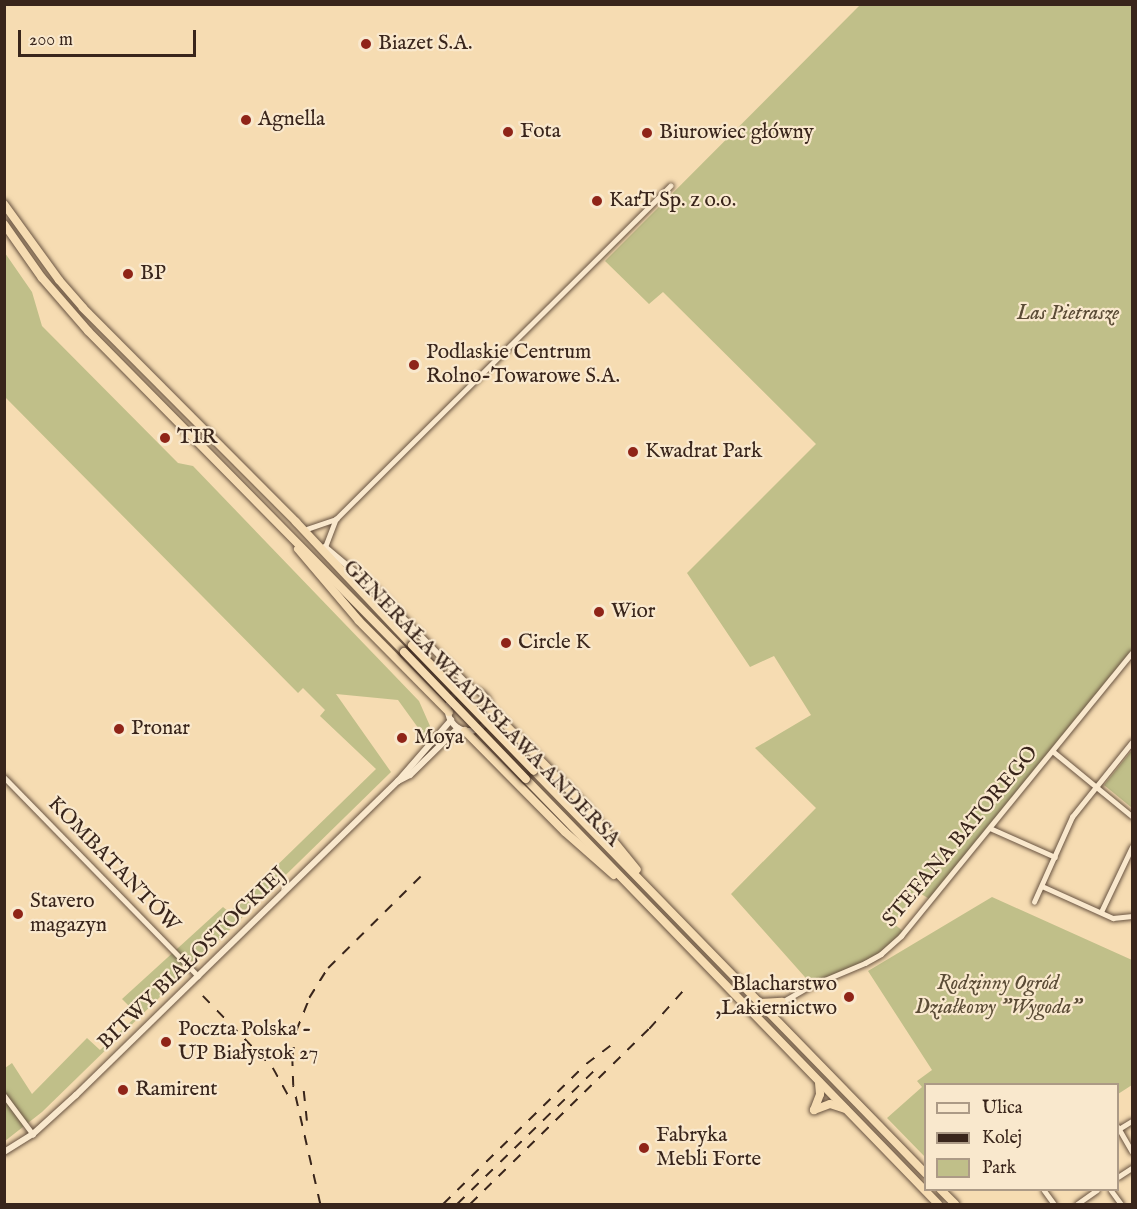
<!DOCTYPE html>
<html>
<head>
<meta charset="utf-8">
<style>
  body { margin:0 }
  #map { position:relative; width:1137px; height:1209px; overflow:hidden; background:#f6dcb2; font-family:"IM FELL English",serif }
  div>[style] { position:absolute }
  .green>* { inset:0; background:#c0bf89 }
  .roads { filter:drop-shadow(0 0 2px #685341) drop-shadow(0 0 2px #685341) }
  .minor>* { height:4.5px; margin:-2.25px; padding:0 2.25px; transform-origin:2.25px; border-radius:2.25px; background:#f9e8cd }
  .tertiary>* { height:6px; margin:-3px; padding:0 3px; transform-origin:3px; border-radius:3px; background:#f9e8cd }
  .tertiary>.ring { margin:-3px; padding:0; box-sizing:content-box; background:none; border:6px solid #f9e8cd; border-radius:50% }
  .trunk>* { height:8px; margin:-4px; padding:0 4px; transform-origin:4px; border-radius:4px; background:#f6dcb2 }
  .rail>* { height:1.5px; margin-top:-0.75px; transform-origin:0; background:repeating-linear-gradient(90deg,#39251b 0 10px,transparent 0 20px) }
  .bridges { filter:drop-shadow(0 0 2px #39251b) drop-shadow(0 0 2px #39251b) }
  .trunk-bridge>* { height:8px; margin:-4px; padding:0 4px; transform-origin:4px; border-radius:4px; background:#f6dcb2 }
  .dots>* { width:16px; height:16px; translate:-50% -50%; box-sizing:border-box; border:3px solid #f9e8cd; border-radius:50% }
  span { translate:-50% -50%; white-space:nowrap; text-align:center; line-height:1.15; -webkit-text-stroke:4.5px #f9e8cd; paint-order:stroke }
  .poi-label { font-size:21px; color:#39251b }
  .left { translate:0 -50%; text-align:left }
  .right { translate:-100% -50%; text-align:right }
  .park-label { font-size:21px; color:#5b4c36; font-style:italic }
  .street-label { font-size:21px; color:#39251b }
  .frame { position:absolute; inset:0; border:6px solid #39251b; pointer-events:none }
  .legend { position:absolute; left:924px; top:1083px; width:195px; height:108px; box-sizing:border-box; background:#f9e8cd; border:2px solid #ac9a86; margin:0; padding:8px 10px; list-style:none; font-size:18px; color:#39251b }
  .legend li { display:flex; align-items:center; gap:12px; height:30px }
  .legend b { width:30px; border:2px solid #ac9a86 }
  .scale { position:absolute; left:18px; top:30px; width:178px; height:27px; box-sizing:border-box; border:3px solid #39251b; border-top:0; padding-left:8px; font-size:18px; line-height:21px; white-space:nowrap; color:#39251b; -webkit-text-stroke:4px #f9e8cd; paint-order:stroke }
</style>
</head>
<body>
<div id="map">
  <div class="green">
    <div style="clip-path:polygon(860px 5px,1132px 5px,1132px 653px,931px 900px,918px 892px,893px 923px,904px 932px,881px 954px,812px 985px,731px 894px,816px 808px,755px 748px,811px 715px,774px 656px,750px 667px,687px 573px,816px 444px,663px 292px,649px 304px,605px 261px)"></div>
    <div style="clip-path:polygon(5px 253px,32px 292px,42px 326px,178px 463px,193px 466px,419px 701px,430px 726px,424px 736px,398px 700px,336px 694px,391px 772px,212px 947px,193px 962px,188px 958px,181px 966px,184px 971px,158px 999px,42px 1112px,5px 1141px,5px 1068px,12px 1063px,32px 1094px,87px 1038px,100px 1050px,138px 1015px,122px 999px,223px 907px,229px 912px,376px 769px,320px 716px,325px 710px,303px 688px,298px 693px,5px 397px)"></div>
    <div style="clip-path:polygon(1132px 750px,1132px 808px,1104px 785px)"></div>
    <div style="clip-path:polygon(992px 897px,1132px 960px,1132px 1085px,1118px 1094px,1118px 1084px,926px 1084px,925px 1157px,887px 1118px,922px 1087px,917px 1081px,932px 1070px,868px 971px)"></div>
  </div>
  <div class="roads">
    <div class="minor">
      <div style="left:307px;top:529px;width:31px;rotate:-19deg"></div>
      <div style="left:336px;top:519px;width:472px;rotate:-44.9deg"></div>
      <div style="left:325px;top:547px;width:30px;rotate:-69deg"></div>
      <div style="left:1054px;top:752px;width:101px;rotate:39.4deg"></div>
      <div style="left:4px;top:777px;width:278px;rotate:45.7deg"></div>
      <div style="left:990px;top:828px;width:71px;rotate:24deg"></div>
      <div style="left:1042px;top:886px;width:78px;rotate:24.3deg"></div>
      <div style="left:1113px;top:918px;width:19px;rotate:-6deg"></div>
      <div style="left:1034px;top:902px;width:93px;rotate:-65.9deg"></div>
      <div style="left:1072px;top:817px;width:96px;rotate:-51.3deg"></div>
      <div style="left:1101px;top:912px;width:72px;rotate:-64.5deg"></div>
      <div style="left:782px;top:1002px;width:30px;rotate:-30deg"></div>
      <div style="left:808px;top:987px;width:62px;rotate:-22.8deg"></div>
      <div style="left:865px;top:963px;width:18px;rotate:-29deg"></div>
      <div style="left:881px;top:954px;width:27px;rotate:-42deg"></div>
      <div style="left:901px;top:936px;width:365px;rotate:-50.8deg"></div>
      <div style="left:4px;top:1095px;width:49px;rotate:53.4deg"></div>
      <div style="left:1118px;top:1127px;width:28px;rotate:60deg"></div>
      <div style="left:1119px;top:1129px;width:15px;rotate:-32deg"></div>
      <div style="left:1118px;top:1177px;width:17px;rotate:-33deg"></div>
      <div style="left:1044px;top:1190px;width:17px;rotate:54deg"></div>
      <div style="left:1111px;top:1190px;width:17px;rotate:54deg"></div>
      <div style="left:1077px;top:1204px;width:24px;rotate:-35deg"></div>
    </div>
    <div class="tertiary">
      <div style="left:325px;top:547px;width:67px;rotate:40.1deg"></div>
      <div style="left:376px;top:590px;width:139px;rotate:45.9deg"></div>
      <div class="ring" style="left:448px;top:689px;width:36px;height:36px"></div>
      <div style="left:398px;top:781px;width:13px;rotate:-27deg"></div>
      <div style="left:410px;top:775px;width:67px;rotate:-44.4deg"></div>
      <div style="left:4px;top:1152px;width:34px;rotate:-32deg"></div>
      <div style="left:33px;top:1134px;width:58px;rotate:-42.2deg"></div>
      <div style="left:76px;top:1095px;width:450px;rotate:-44.3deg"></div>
      <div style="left:398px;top:781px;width:81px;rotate:-49deg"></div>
    </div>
    <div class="trunk">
      <div style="left:4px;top:204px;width:94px;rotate:54.1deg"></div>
      <div style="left:59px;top:280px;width:37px;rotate:49deg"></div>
      <div style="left:83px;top:308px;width:302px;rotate:45.1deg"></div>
      <div style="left:296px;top:522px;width:169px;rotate:46.7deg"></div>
      <div style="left:4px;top:224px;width:66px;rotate:54.9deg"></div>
      <div style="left:42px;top:278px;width:70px;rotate:49deg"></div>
      <div style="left:88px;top:331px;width:450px;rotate:45.4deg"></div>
      <div style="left:298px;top:549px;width:94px;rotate:49.7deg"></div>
      <div style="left:359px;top:621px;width:128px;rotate:45.3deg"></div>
      <div style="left:490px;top:709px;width:136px;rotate:45.6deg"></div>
      <div style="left:585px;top:806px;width:82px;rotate:50.9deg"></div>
      <div style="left:465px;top:731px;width:142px;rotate:45.3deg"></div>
      <div style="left:565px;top:832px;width:65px;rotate:41.3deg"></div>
      <div style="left:534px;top:771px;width:562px;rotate:45.79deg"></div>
      <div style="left:526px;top:779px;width:592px;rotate:45.89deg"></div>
      <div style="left:760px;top:1003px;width:22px;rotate:-3deg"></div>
      <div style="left:814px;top:1110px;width:17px;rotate:-21deg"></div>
      <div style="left:830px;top:1104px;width:16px;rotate:18deg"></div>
      <div style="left:814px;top:1110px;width:17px;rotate:-69deg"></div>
      <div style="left:820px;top:1094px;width:12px;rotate:-95deg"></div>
      <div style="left:941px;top:1190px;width:20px;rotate:45deg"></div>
    </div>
  </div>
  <div class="rail">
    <div style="left:203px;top:996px;width:100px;rotate:45.8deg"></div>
    <div style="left:273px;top:1068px;width:38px;rotate:61deg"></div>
    <div style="left:304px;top:1091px;width:30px;rotate:84deg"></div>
    <div style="left:320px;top:1204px;width:121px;rotate:-102.9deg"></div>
    <div style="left:293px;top:1086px;width:29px;rotate:-92deg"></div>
    <div style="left:292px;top:1057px;width:26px;rotate:-81deg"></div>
    <div style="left:296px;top:1031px;width:35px;rotate:-68deg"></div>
    <div style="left:309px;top:998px;width:36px;rotate:-58deg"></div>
    <div style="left:328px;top:968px;width:135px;rotate:-44.7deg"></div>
    <div style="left:443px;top:1204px;width:200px;rotate:-44.4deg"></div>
    <div style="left:586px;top:1064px;width:34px;rotate:-37deg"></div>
    <div style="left:457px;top:1204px;width:198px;rotate:-44.2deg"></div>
    <div style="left:470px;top:1204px;width:250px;rotate:-44.4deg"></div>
    <div style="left:649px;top:1029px;width:50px;rotate:-48.3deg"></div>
  </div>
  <div class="bridges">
    <div class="trunk-bridge">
      <div style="left:412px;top:645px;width:175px;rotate:45.9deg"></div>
      <div style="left:404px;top:652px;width:176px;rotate:46.2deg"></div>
    </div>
  </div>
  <div class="dots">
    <div style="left:366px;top:44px;background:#8f2418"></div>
    <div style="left:246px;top:120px;background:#8f2418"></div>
    <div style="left:508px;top:132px;background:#8f2418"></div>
    <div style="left:647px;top:133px;background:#8f2418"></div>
    <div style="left:597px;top:201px;background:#8f2418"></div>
    <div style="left:128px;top:274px;background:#8f2418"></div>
    <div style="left:414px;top:365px;background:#8f2418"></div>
    <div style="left:165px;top:438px;background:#8f2418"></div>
    <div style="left:633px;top:452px;background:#8f2418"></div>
    <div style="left:599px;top:612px;background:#8f2418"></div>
    <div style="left:506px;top:643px;background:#8f2418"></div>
    <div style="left:119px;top:729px;background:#8f2418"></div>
    <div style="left:402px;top:738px;background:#8f2418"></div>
    <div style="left:18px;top:914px;background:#8f2418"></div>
    <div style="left:849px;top:997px;background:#8f2418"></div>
    <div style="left:166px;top:1042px;background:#8f2418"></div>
    <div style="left:123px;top:1090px;background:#8f2418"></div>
    <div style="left:644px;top:1148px;background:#8f2418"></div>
  </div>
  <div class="poi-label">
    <span class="left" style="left:378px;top:44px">Biazet S.A.</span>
    <span class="left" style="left:258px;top:120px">Agnella</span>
    <span class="left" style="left:520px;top:132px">Fota</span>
    <span class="left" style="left:659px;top:133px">Biurowiec główny</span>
    <span class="left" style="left:609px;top:201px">KarT Sp. z o.o.</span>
    <span class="left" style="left:140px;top:274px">BP</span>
    <span class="left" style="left:426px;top:365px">Podlaskie Centrum<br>Rolno-Towarowe S.A.</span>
    <span class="left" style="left:177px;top:438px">TIR</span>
    <span class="left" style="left:645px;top:452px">Kwadrat Park</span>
    <span class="left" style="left:611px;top:612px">Wior</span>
    <span class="left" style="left:518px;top:643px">Circle K</span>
    <span class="left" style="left:131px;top:729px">Pronar</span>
    <span class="left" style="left:414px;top:738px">Moya</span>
    <span class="left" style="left:30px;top:914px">Stavero<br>magazyn</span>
    <span class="right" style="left:837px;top:997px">Blacharstwo<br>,Lakiernictwo</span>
    <span class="left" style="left:178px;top:1042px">Poczta Polska -<br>UP Białystok 27</span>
    <span class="left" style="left:135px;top:1090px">Ramirent</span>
    <span class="left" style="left:656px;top:1148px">Fabryka<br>Mebli Forte</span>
  </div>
  <div class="park-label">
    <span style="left:1068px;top:314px">Las Pietrasze</span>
    <span style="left:998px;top:996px">Rodzinny Ogród<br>Działkowy "Wygoda"</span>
  </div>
  <div class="street-label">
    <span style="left:481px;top:704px;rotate:46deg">GENERAŁA WŁADYSŁAWA ANDERSA</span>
    <span style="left:961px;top:837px;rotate:-50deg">STEFANA BATOREGO</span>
    <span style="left:113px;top:865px;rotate:46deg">KOMBATANTÓW</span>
    <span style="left:193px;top:959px;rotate:-44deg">BITWY BIAŁOSTOCKIEJ</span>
  </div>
  <div class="frame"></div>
  <ul class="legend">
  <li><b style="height:8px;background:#f9e8cd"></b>Ulica</li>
  <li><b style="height:8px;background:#39251b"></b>Kolej</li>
  <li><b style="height:16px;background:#c0bf89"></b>Park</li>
  </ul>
  <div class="scale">200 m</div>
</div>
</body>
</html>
